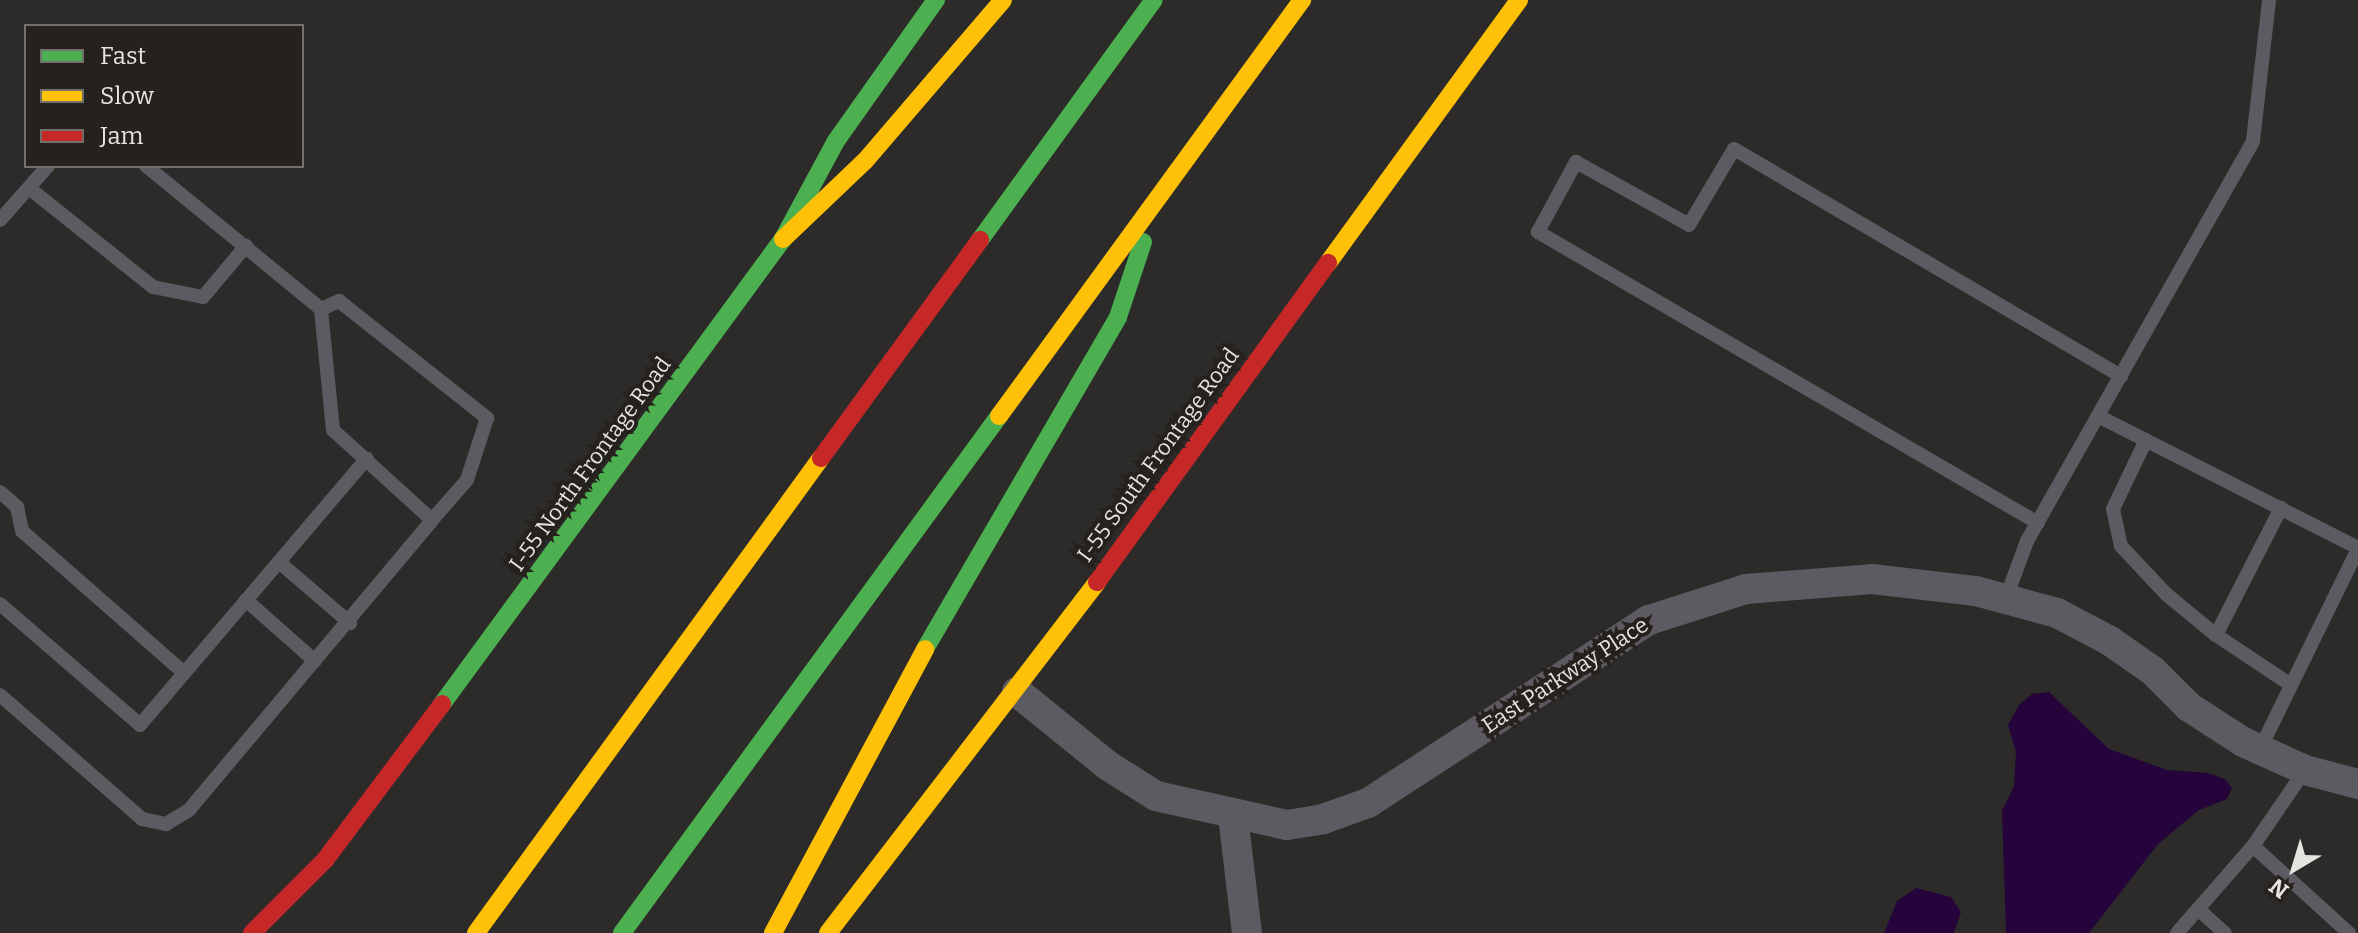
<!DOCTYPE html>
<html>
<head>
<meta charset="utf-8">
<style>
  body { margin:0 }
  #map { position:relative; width:2358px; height:933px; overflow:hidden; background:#2d2b29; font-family:Bitter,serif }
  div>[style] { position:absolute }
  .water>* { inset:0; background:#24043b }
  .lane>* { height:14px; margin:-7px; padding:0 7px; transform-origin:7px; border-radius:7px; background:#5e5a62 }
  .street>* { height:30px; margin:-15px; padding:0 15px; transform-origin:15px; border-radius:15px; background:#5e5a62 }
  .fast>* { height:18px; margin:-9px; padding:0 9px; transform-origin:9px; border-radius:9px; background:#4caf50 }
  .slow>* { height:18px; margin:-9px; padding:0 9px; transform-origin:9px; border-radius:9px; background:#ffc107 }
  .jam>* { height:18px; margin:-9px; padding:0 9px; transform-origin:9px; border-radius:9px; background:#c62828 }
  span { translate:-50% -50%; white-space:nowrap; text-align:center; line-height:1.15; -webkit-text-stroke:8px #25221e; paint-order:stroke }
  .street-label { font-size:22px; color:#e6e4e1 }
  .legend { position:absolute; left:24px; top:24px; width:280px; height:144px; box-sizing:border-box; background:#25221e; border:2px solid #72706c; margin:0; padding:10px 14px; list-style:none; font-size:24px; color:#e6e4e1 }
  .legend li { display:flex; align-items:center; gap:16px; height:40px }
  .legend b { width:40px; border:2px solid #72706c }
  .north { position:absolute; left:2254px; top:829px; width:80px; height:80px; -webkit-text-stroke:6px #25221e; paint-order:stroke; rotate:218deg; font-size:22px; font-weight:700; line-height:32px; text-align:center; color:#e6e4e1 }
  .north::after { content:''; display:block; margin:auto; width:28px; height:36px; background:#e6e4e1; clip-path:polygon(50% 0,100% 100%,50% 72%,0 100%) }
</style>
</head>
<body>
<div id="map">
  <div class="water">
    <div style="clip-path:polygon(2049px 692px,2109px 749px,2167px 770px,2208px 773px,2225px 779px,2232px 788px,2227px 799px,2199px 810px,2158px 844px,2089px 933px,2006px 933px,2002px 811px,2014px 786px,2016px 752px,2008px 725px,2019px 705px,2032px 694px)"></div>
    <div style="clip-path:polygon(1916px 888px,1951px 897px,1961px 912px,1954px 933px,1884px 933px,1897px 901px)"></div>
  </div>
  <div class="lane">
    <div style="left:29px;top:188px;width:159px;rotate:38.6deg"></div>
    <div style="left:153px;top:287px;width:51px;rotate:11.3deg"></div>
    <div style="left:203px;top:297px;width:67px;rotate:-49.9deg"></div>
    <div style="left:0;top:220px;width:72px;rotate:-48.4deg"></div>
    <div style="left:321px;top:309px;width:20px;rotate:-24deg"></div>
    <div style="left:339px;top:301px;width:189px;rotate:38.3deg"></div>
    <div style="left:487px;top:418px;width:65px;rotate:107.9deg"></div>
    <div style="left:467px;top:480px;width:53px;rotate:131.2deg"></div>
    <div style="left:2098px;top:416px;width:292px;rotate:26.9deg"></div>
    <div style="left:2146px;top:440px;width:76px;rotate:115.6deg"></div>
    <div style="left:2113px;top:509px;width:38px;rotate:78deg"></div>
    <div style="left:2121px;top:546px;width:66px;rotate:46.8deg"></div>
    <div style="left:2166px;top:594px;width:65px;rotate:39.4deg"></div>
    <div style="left:2216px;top:635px;width:90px;rotate:33.7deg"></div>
    <div style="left:0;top:492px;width:23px;rotate:41deg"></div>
    <div style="left:17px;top:507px;width:25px;rotate:78deg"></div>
    <div style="left:22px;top:531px;width:215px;rotate:41.2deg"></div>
    <div style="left:2038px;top:523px;width:579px;rotate:-149.8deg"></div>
    <div style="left:1538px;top:232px;width:80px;rotate:-61.5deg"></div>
    <div style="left:1576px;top:162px;width:129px;rotate:29.1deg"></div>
    <div style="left:1689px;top:225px;width:88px;rotate:-59.4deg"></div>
    <div style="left:1734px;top:149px;width:449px;rotate:30.4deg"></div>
    <div style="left:279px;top:562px;width:94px;rotate:40.7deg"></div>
    <div style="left:2006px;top:598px;width:61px;rotate:-69.8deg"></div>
    <div style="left:2027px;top:541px;width:459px;rotate:-60.5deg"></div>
    <div style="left:2253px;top:141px;width:142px;rotate:-83.5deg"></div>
    <div style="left:246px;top:600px;width:92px;rotate:41.5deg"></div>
    <div style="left:0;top:604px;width:185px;rotate:40.8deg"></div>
    <div style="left:140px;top:725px;width:350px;rotate:-49.6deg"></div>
    <div style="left:2216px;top:635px;width:143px;rotate:-62.9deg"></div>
    <div style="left:0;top:695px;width:189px;rotate:41.1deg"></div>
    <div style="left:142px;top:819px;width:25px;rotate:12deg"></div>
    <div style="left:166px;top:824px;width:27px;rotate:-31deg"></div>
    <div style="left:189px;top:810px;width:378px;rotate:-50deg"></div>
    <div style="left:432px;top:520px;width:134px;rotate:-137.7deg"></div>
    <div style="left:333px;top:430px;width:122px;rotate:-95.7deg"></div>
    <div style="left:321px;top:309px;width:226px;rotate:-140.7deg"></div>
    <div style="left:2260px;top:749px;width:223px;rotate:-63.9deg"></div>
    <div style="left:2253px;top:846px;width:130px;rotate:42.2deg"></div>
    <div style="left:2198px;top:909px;width:36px;rotate:42deg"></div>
    <div style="left:2177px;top:933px;width:116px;rotate:-48.9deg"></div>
    <div style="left:2253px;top:846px;width:92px;rotate:-55.6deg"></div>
  </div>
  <div class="street">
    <div style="left:1017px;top:692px;width:116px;rotate:39deg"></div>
    <div style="left:1107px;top:765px;width:58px;rotate:32.3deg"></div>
    <div style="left:1156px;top:796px;width:134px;rotate:12.5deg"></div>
    <div style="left:1287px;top:825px;width:36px;rotate:-9deg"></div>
    <div style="left:1323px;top:819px;width:48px;rotate:-19.6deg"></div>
    <div style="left:1368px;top:803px;width:335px;rotate:-33.1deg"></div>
    <div style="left:1649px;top:620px;width:102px;rotate:-17.7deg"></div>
    <div style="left:1746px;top:589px;width:126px;rotate:-4.5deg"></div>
    <div style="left:1872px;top:579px;width:105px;rotate:6.6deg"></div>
    <div style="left:1976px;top:591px;width:84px;rotate:15.2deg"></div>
    <div style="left:2057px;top:613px;width:60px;rotate:27.8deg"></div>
    <div style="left:2110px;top:641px;width:52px;rotate:34.9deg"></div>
    <div style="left:2153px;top:671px;width:51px;rotate:45deg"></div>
    <div style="left:2189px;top:707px;width:64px;rotate:32.9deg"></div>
    <div style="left:2243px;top:742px;width:68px;rotate:24.3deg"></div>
    <div style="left:2305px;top:770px;width:55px;rotate:14.8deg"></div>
    <div style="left:1233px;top:816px;width:118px;rotate:83.2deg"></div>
  </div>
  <div class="fast">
    <div style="left:980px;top:240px;width:296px;rotate:-54.1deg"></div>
    <div style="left:925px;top:649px;width:384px;rotate:-59.8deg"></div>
    <div style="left:1118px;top:317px;width:79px;rotate:-71.6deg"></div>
    <div style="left:442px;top:704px;width:577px;rotate:-53.75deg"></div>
    <div style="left:783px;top:239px;width:111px;rotate:-61.6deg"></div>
    <div style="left:836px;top:141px;width:173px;rotate:-54.7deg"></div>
    <div style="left:622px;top:933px;width:640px;rotate:-53.9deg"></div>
  </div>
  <div class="slow">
    <div style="left:783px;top:239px;width:113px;rotate:-43.6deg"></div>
    <div style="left:865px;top:161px;width:212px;rotate:-49.4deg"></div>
    <div style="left:1328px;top:263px;width:325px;rotate:-54deg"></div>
    <div style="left:999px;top:416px;width:515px;rotate:-53.93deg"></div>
    <div style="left:476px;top:933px;width:587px;rotate:-54.01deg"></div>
    <div style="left:773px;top:933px;width:322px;rotate:-61.8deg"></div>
    <div style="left:828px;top:933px;width:442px;rotate:-52.5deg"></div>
  </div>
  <div class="jam">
    <div style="left:821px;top:458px;width:270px;rotate:-53.9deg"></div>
    <div style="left:1097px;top:582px;width:394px;rotate:-54.1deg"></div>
    <div style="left:252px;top:933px;width:103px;rotate:-45deg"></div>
    <div style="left:325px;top:860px;width:195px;rotate:-53.1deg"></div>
  </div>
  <div class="street-label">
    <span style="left:1158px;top:455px;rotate:-54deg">I-55 South Frontage Road</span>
    <span style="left:590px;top:464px;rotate:-54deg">I-55 North Frontage Road</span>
    <span style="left:1565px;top:675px;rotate:-33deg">East Parkway Place</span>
  </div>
  <ul class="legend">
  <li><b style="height:10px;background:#4caf50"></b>Fast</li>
  <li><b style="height:10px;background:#ffc107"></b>Slow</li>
  <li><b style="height:10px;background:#c62828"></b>Jam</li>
  </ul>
  <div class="north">N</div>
</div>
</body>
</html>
